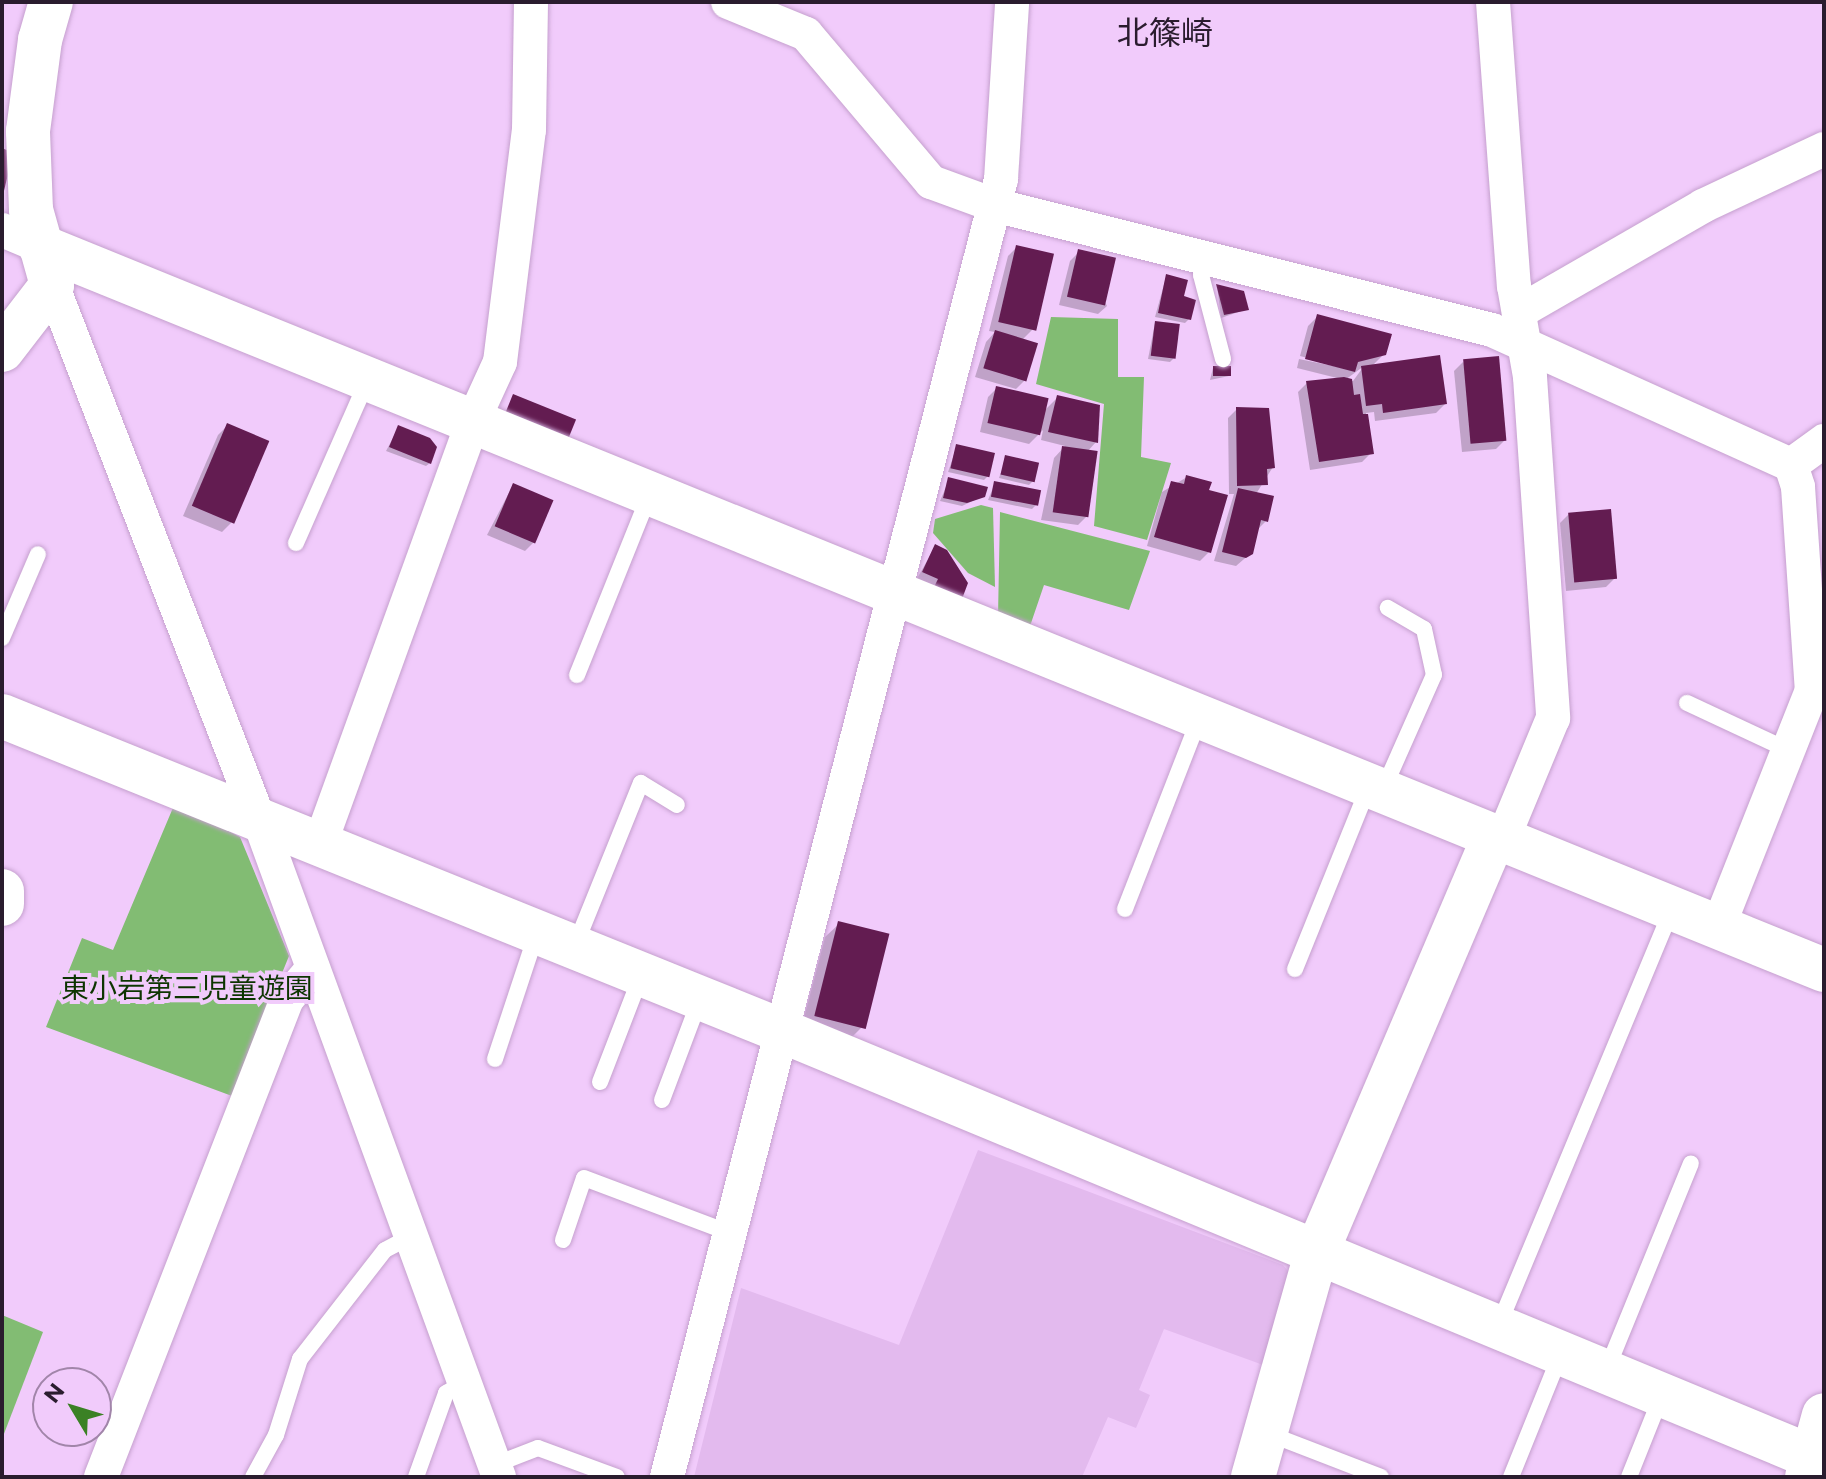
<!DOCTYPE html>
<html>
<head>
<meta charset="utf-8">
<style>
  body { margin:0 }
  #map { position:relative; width:1826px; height:1479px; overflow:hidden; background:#f1cbfb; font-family:Montserrat,"Noto Sans JP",sans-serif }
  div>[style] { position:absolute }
  .built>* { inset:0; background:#e3baee }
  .green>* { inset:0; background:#82bc73 }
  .shadow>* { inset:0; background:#0003 }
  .building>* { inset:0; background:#631c51; transform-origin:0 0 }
  .roads { filter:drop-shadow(0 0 2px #c5a0ce) drop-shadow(0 0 2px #c5a0ce) }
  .lane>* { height:16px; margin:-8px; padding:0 8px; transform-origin:8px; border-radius:8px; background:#fff }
  .street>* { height:34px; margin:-17px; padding:0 17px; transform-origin:17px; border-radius:17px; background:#fff }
  .secondary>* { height:44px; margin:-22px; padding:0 22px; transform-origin:22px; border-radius:22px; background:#fff }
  span { translate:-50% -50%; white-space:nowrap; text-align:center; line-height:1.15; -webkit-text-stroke:8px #f1cbfb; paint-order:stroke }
  .park-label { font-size:28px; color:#0d3501 }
  .quarter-label { font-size:32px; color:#2a1c2e }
  .frame { position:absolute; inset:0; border:4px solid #2a1c2e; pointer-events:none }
  .north { position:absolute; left:32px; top:1367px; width:80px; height:80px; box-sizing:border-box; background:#f1cbfb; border:2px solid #a185a9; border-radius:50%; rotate:308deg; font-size:22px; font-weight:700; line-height:32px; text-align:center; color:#2a1c2e }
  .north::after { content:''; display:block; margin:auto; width:28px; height:36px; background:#3b8125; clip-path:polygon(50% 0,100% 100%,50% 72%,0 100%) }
</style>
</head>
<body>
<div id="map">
  <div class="built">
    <div style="clip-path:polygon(978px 1150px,1283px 1265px,1292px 1276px,1266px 1366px,1164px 1329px,1139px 1390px,1150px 1395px,1136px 1428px,1108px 1417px,1082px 1477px,694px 1477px,741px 1288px,899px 1345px)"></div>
  </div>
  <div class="green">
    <div style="clip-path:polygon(1051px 317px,1118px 319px,1118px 377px,1144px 377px,1141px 457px,1171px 463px,1147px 540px,1094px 526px,1104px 404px,1036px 384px)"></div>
    <div style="clip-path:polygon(981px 505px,993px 508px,995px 587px,968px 573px,933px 533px,935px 519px)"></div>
    <div style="clip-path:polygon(1000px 512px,1150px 551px,1129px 610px,1044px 585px,1029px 629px,998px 616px)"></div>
    <div style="clip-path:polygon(175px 803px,240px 837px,289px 956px,232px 1096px,46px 1027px,82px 938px,113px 950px)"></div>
    <div style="clip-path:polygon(2px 1315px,43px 1332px,2px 1439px)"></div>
  </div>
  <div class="shadow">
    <div style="clip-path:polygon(1017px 247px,1032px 330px,1022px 340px,1025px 380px,1016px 389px,975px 377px,986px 342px,995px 332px,989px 331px,1008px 256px)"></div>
    <div style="clip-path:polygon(1079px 252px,1107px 306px,1098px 314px,1059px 305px,1070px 261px)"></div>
    <div style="clip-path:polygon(1166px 277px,1181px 298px,1189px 319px,1185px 323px,1155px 317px)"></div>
    <div style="clip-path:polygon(1217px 286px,1247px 309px,1221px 318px)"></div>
    <div style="clip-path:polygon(1317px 317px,1384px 354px,1371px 367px,1445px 404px,1436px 413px,1375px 421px,1374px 412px,1366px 413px,1371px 453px,1362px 462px,1310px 470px,1298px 392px,1307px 383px,1353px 381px,1364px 366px,1345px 380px,1297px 368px,1299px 359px,1353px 370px,1300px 356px,1308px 326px)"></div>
    <div style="clip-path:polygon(1155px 323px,1174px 358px,1170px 362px,1148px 359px)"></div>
    <div style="clip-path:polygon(1463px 362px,1505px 440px,1496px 449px,1462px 452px,1454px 371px)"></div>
    <div style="clip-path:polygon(1213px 368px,1229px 376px,1210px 380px)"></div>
    <div style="clip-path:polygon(997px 388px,1044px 411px,1058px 397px,1096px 442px,1087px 452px,1087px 516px,1078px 525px,1041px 520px,1054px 458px,1065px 446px,1041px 440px,1043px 430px,1029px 444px,980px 432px,988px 397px)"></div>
    <div style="clip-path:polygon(1237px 409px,1273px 467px,1256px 494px,1266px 521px,1256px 531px,1251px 553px,1236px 566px,1214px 561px,1234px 494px,1229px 494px,1228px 418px)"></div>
    <div style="clip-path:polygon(227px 426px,231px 523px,222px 532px,183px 516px,218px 435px)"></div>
    <div style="clip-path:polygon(399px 427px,430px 463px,426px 466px,386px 451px)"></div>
    <div style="clip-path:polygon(957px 446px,988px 476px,984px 480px,948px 472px)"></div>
    <div style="clip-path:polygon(1006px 458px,1033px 481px,1029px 485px,999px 478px)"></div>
    <div style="clip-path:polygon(1187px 477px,1209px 552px,1200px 561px,1147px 546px,1162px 492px)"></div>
    <div style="clip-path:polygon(949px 480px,983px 496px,962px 506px,940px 501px)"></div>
    <div style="clip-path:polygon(995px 483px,1036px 505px,1032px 509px,988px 500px)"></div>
    <div style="clip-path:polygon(513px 485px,534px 542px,525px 551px,487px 535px)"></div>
    <div style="clip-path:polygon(1569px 514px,1615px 578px,1606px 587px,1566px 591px,1560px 523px)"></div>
    <div style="clip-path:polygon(935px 547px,960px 598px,915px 582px)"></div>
    <div style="clip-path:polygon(839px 924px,862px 1027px,848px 1041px,801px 1029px,825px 937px)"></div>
  </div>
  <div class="building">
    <div style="clip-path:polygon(2px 148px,11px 152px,11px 162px,2px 199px)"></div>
    <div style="left:1016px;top:245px;width:39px;height:79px;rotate:13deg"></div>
    <div style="left:1078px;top:249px;width:39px;height:49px;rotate:13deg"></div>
    <div style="clip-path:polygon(1166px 274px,1188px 280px,1184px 296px,1196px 300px,1191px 320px,1158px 313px)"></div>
    <div style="clip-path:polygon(1216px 284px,1244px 291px,1249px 310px,1224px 315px)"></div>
    <div style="clip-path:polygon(1317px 314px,1392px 334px,1386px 355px,1358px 362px,1355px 372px,1305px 359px)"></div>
    <div style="left:1155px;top:321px;width:25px;height:35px;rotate:7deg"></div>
    <div style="left:995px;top:330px;width:45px;height:40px;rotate:17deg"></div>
    <div style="clip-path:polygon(1440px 355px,1447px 404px,1383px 413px,1382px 404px,1366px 406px,1361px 366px)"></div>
    <div style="left:1499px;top:356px;width:85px;height:36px;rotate:85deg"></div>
    <div style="left:1231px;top:366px;width:10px;height:18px;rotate:90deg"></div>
    <div style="clip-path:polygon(1344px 377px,1352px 379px,1354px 395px,1360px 394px,1363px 414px,1368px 414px,1374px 454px,1319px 462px,1306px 381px)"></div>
    <div style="left:996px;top:386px;width:54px;height:38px;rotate:13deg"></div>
    <div style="left:513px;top:394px;width:68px;height:24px;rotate:22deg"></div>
    <div style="clip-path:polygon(1057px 395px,1100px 405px,1098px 443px,1048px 432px)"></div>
    <div style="clip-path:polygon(1236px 407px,1269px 408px,1275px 468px,1267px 469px,1268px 485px,1237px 486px)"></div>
    <div style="left:227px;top:423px;width:46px;height:90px;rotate:23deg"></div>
    <div style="clip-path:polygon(398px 425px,430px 438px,437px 447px,431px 464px,389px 447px)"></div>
    <div style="left:956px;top:444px;width:40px;height:25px;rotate:13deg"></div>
    <div style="left:1062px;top:446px;width:36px;height:67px;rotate:8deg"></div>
    <div style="left:1005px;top:455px;width:35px;height:20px;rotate:13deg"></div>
    <div style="clip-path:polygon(1186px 475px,1212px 482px,1209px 490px,1228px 495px,1211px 553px,1154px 537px,1171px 481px,1184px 484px)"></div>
    <div style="clip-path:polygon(948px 477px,988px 487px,985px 497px,967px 503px,943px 498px)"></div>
    <div style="left:994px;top:481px;width:48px;height:16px;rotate:11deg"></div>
    <div style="left:513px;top:483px;width:44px;height:47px;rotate:23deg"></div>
    <div style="clip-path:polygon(1238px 488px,1274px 496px,1268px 522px,1261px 520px,1253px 554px,1246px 558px,1222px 552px)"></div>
    <div style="left:1611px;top:509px;width:70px;height:43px;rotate:85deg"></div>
    <div style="clip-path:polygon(935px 544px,947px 550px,968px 583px,962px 599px,934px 587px,938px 579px,922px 572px)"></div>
    <div style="left:838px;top:921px;width:53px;height:98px;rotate:14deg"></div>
  </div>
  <div class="roads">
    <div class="lane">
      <div style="left:1202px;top:258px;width:17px;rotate:93deg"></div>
      <div style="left:1201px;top:275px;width:87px;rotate:75.3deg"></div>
      <div style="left:296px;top:543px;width:177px;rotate:-66.3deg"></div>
      <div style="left:2px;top:638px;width:91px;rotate:-66.8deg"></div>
      <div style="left:577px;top:675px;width:193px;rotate:-68.1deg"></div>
      <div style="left:1687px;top:703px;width:111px;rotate:25deg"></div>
      <div style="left:1383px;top:790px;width:126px;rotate:-66.1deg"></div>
      <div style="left:1434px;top:675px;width:47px;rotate:-102.3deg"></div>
      <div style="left:1424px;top:629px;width:42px;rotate:-149.7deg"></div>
      <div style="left:1125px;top:909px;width:206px;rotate:-68.7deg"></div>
      <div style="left:575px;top:946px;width:176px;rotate:-68deg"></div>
      <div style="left:641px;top:783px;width:42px;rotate:31.4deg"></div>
      <div style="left:1295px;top:969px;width:195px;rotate:-68deg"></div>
      <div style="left:495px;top:1059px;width:131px;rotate:-71.7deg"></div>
      <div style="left:600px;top:1082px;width:114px;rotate:-68.9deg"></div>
      <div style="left:662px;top:1100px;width:108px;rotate:-69.4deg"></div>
      <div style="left:563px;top:1240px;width:65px;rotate:-71.3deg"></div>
      <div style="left:584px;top:1178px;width:156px;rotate:20.6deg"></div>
      <div style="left:1498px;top:1327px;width:453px;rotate:-67.4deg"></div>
      <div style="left:1607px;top:1369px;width:222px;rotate:-67.8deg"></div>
      <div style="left:1267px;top:1433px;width:122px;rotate:21.1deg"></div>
      <div style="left:494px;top:1465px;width:47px;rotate:-21.1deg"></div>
      <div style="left:538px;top:1448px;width:84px;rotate:20.2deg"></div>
      <div style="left:253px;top:1477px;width:48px;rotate:-61.3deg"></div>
      <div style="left:276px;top:1435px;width:80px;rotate:-72.5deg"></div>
      <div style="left:300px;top:1359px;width:138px;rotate:-52.1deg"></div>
      <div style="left:385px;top:1250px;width:27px;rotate:-28deg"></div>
      <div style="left:416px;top:1477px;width:89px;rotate:-70.3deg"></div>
      <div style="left:446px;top:1393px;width:21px;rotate:-29deg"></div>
      <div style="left:1511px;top:1477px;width:131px;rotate:-68deg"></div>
      <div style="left:1629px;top:1477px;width:86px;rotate:-68.2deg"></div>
    </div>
    <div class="street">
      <div style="left:728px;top:2px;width:84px;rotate:22.3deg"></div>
      <div style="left:806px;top:34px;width:194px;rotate:49.8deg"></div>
      <div style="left:931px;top:182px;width:67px;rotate:20.1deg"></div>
      <div style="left:994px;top:205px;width:513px;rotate:14.09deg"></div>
      <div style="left:1492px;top:330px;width:328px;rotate:24.3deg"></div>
      <div style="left:1791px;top:465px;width:23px;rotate:72deg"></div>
      <div style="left:1798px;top:487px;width:203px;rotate:86.1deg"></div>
      <div style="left:1812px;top:690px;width:255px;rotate:111.6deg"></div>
      <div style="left:1493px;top:2px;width:285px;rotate:85.8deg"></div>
      <div style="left:1514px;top:286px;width:92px;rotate:80deg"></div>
      <div style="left:1530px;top:377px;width:342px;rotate:86.1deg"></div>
      <div style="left:1553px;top:718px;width:131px;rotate:112.5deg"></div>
      <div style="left:2px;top:230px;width:41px;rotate:22.8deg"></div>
      <div style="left:52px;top:285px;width:570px;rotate:68.83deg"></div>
      <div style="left:258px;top:817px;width:703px;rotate:69.94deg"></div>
      <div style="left:1519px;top:312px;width:212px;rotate:-29.9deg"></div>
      <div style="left:1703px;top:206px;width:134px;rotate:-25.2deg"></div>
      <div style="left:1791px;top:465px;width:41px;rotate:-36deg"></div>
      <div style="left:320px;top:844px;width:450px;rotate:-70.1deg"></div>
      <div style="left:473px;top:421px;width:65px;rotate:-65.4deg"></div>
      <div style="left:500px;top:362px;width:234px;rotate:-82.9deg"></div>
      <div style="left:529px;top:130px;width:128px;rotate:-89.1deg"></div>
      <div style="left:101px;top:1477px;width:513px;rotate:-68.74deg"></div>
      <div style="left:287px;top:999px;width:40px;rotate:-50deg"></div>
      <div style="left:667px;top:1477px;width:1340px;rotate:-75.57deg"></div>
      <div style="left:1001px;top:179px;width:177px;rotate:-86.4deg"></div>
    </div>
    <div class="secondary">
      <div style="left:40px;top:246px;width:1925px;rotate:22.09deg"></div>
      <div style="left:2px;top:350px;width:82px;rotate:-52.4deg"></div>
      <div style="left:52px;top:285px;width:78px;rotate:-105.6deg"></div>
      <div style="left:31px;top:210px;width:79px;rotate:-92.2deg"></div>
      <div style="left:28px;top:131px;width:92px;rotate:-82.5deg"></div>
      <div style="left:40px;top:40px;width:40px;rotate:-74deg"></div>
      <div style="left:2px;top:716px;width:841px;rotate:21.99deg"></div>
      <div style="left:782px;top:1031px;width:1128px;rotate:22.47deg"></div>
      <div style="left:2px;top:891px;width:13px;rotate:90deg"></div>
      <div style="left:1253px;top:1477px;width:232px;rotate:-74.2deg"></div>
      <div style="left:1316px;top:1254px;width:454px;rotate:-66.9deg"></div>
      <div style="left:1807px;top:1477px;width:64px;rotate:-74.7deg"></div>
    </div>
  </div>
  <div class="park-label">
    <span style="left:187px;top:988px">東小岩第三児童遊園</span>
  </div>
  <div class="quarter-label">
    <span style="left:1165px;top:33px">北篠崎</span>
  </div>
  <div class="frame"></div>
  <div class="north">N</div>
</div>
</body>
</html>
